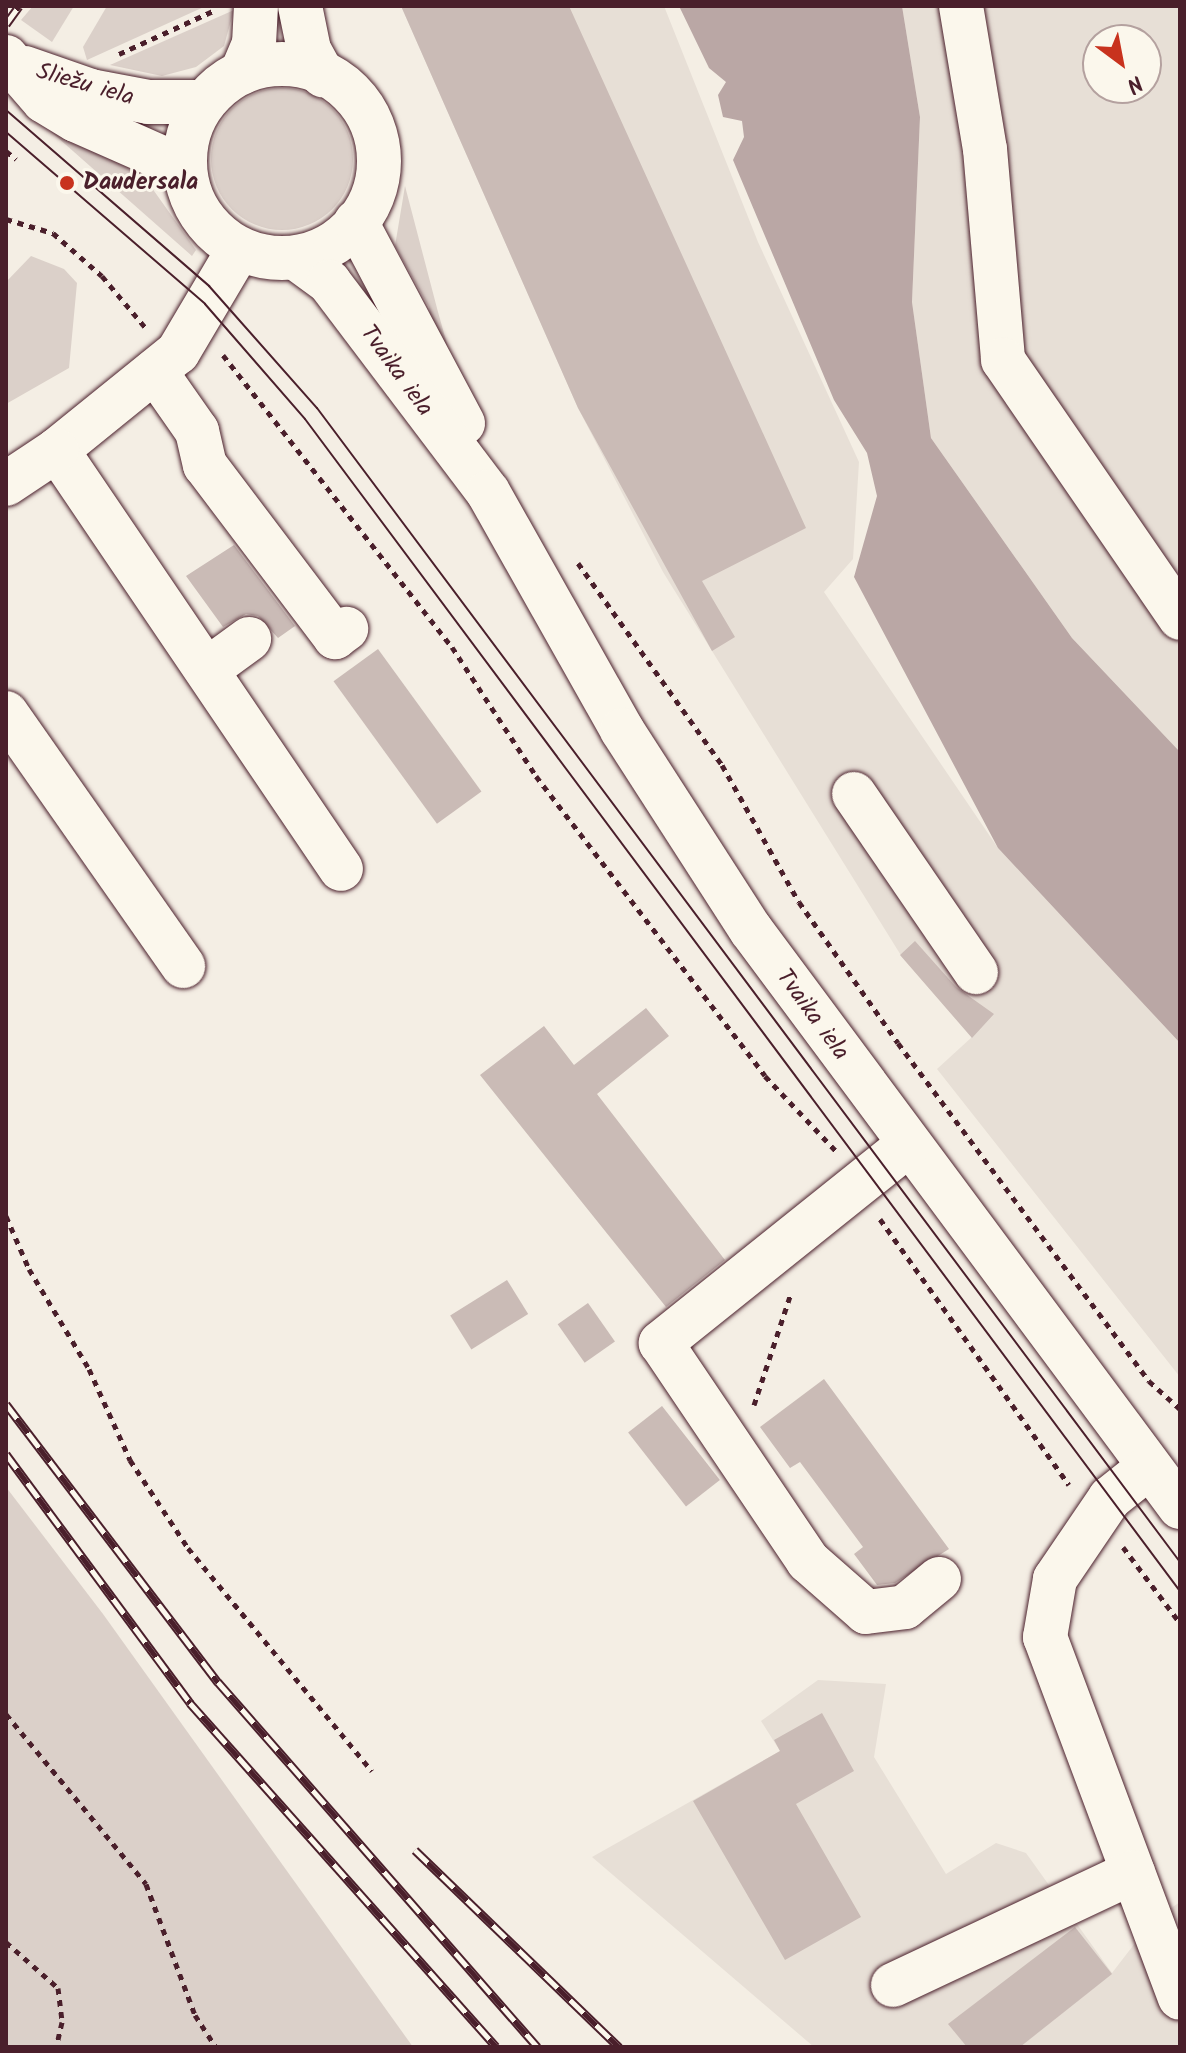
<!DOCTYPE html>
<html>
<head>
<meta charset="utf-8">
<style>
  body { margin:0 }
  #map { position:relative; width:1186px; height:2053px; overflow:hidden; background:#f4eee4; font-family:Kalam,sans-serif }
  div>[style] { position:absolute }
  .built>* { inset:0; background:#e7dfd6 }
  .green>* { inset:0; background:#dbd0c9 }
  .round { border-radius:50% }
  .water>* { inset:0; background:#baa7a5 }
  .building>* { inset:0; background:#cabbb6; transform-origin:0 0 }
  .path>* { height:5px; margin-top:-2.5px; transform-origin:0; background:repeating-linear-gradient(90deg,#4a1f2b 0 6px,transparent 0 12px) }
  .roads { filter:drop-shadow(0 0 2px #4a1f2b) drop-shadow(0 0 2px #4a1f2b) }
  .minor>* { height:44px; margin:-22px; padding:0 22px; transform-origin:22px; border-radius:22px; background:#fbf7ec }
  .minor>.ring { margin:-22px; padding:0; box-sizing:content-box; background:none; border:44px solid #fbf7ec; border-radius:50% }
  .tram>* { height:2px; margin:-1px; padding:0 1px; transform-origin:1px; border-radius:1px; background:#4a1f2b }
  .rail>* { height:9px; margin-top:-4.5px; transform-origin:0; background:repeating-linear-gradient(90deg,#fbf7ec 0 18px,#4a1f2b 0 36px); box-sizing:border-box; border-block:2px solid #4a1f2b }
  .dots>* { width:22px; height:22px; translate:-50% -50%; box-sizing:border-box; border:4px solid #fbf7ec; border-radius:50% }
  span { translate:-50% -50%; white-space:nowrap; text-align:center; line-height:1.15; -webkit-text-stroke:6px #fbf7ec; paint-order:stroke }
  .street-label { font-size:24px; color:#4a1f2b }
  .poi-label { font-size:24px; color:#4a1f2b; font-weight:700 }
  .left { translate:0 -50%; text-align:left }
  .frame { position:absolute; inset:0; border:8px solid #4a1f2b; pointer-events:none }
  .north { position:absolute; left:1082px; top:24px; width:80px; height:80px; box-sizing:border-box; background:#fbf7ec; border:2px solid #b4a19f; border-radius:50%; rotate:148deg; font-size:22px; font-weight:700; line-height:32px; text-align:center; color:#4a1f2b }
  .north::after { content:''; display:block; margin:auto; width:28px; height:36px; background:#c8321e; clip-path:polygon(50% 0,100% 100%,50% 72%,0 100%) }
</style>
</head>
<body>
<div id="map">
  <div class="built">
    <div style="clip-path:polygon(401px 6px,664px 6px,758px 242px,859px 462px,853px 559px,824px 592px,998px 848px,1180px 1043px,1180px 1377px,937px 1069px,972px 1037px,902px 957px,663px 572px,578px 408px)"></div>
    <div style="clip-path:polygon(evenodd,902px 6px,1180px 6px,1180px 752px,1072px 638px,931px 438px,912px 302px,920px 117px,902px 6px,1098px 40px,1146px 40px,1146px 88px,1098px 88px,1098px 40px)"></div>
    <div style="clip-path:polygon(818px 1680px,886px 1684px,874px 1757px,946px 1874px,996px 1843px,1026px 1853px,1112px 1973px,1152px 1921px,1180px 1902px,1180px 2047px,814px 2047px,592px 1857px,780px 1751px,761px 1721px)"></div>
  </div>
  <div class="green">
    <div style="clip-path:polygon(33px 6px,74px 6px,52px 42px,21px 20px)"></div>
    <div style="clip-path:polygon(107px 6px,206px 6px,87px 60px,83px 47px)"></div>
    <div style="clip-path:polygon(234px 10px,224px 46px,196px 67px,162px 76px,110px 65px)"></div>
    <div class="round" style="left:211px;top:88px;width:142px;height:142px"></div>
    <div style="clip-path:polygon(6px 92px,55px 129px,137px 167px,196px 250px,192px 256px)"></div>
    <div style="clip-path:polygon(405px 186px,438px 312px,449px 351px,432px 332px,429px 307px,395px 246px)"></div>
    <div style="clip-path:polygon(31px 256px,64px 269px,77px 283px,69px 368px,6px 404px,6px 282px)"></div>
    <div style="clip-path:polygon(6px 1487px,103px 1614px,413px 2047px,6px 2047px)"></div>
  </div>
  <div class="water">
    <div style="clip-path:polygon(679px 6px,902px 6px,920px 117px,912px 302px,931px 438px,1072px 638px,1180px 752px,1180px 1043px,998px 848px,854px 577px,877px 496px,867px 453px,834px 400px,733px 160px,744px 137px,742px 121px,723px 117px,718px 95px,726px 82px,709px 68px)"></div>
  </div>
  <div class="building">
    <div style="clip-path:polygon(401px 6px,569px 6px,806px 528px,702px 581px,735px 637px,712px 651px,578px 408px)"></div>
    <div style="clip-path:polygon(234px 545px,295px 626px,278px 638px,258px 616px,246px 614px,223px 627px,186px 576px)"></div>
    <div style="left:378px;top:649px;width:176px;height:55px;rotate:54deg"></div>
    <div style="clip-path:polygon(915px 941px,956px 987px,994px 1014px,972px 1038px,900px 955px)"></div>
    <div style="clip-path:polygon(646px 1008px,669px 1036px,597px 1094px,725px 1260px,666px 1307px,480px 1075px,544px 1026px,574px 1065px)"></div>
    <div style="left:507px;top:1280px;width:40px;height:67px;rotate:58deg"></div>
    <div style="left:588px;top:1303px;width:47px;height:37px;rotate:55deg"></div>
    <div style="clip-path:polygon(824px 1379px,949px 1549px,895px 1583px,877px 1585px,854px 1554px,863px 1547px,800px 1462px,790px 1468px,760px 1427px)"></div>
    <div style="left:662px;top:1406px;width:94px;height:43px;rotate:52deg"></div>
    <div style="clip-path:polygon(822px 1713px,854px 1771px,796px 1804px,861px 1917px,785px 1960px,693px 1801px,780px 1751px,774px 1740px)"></div>
    <div style="clip-path:polygon(1075px 1927px,1112px 1974px,1020px 2047px,967px 2047px,948px 2024px)"></div>
  </div>
  <div class="path">
    <div style="left:119px;top:54px;width:106px;rotate:-24.6deg"></div>
    <div style="left:6px;top:151px;width:13px;rotate:39deg"></div>
    <div style="left:6px;top:219px;width:49px;rotate:16.6deg"></div>
    <div style="left:53px;top:233px;width:65px;rotate:41.3deg"></div>
    <div style="left:102px;top:276px;width:67px;rotate:49.9deg"></div>
    <div style="left:223px;top:355px;width:371px;rotate:51.9deg"></div>
    <div style="left:452px;top:647px;width:154px;rotate:56.9deg"></div>
    <div style="left:536px;top:776px;width:377px;rotate:52.6deg"></div>
    <div style="left:765px;top:1076px;width:103px;rotate:46.6deg"></div>
    <div style="left:578px;top:563px;width:248px;rotate:54.5deg"></div>
    <div style="left:722px;top:765px;width:157px;rotate:60.7deg"></div>
    <div style="left:799px;top:902px;width:172px;rotate:54.9deg"></div>
    <div style="left:898px;top:1043px;width:421px;rotate:53.4deg"></div>
    <div style="left:1149px;top:1381px;width:42px;rotate:42.1deg"></div>
    <div style="left:6px;top:1216px;width:58px;rotate:66.5deg"></div>
    <div style="left:29px;top:1269px;width:117px;rotate:59deg"></div>
    <div style="left:89px;top:1369px;width:100px;rotate:65.7deg"></div>
    <div style="left:130px;top:1460px;width:105px;rotate:56.6deg"></div>
    <div style="left:188px;top:1548px;width:289px;rotate:50.5deg"></div>
    <div style="left:880px;top:1219px;width:326px;rotate:54.6deg"></div>
    <div style="left:754px;top:1405px;width:118px;rotate:-71.7deg"></div>
    <div style="left:1123px;top:1547px;width:95px;rotate:53.1deg"></div>
    <div style="left:6px;top:1714px;width:220px;rotate:50.5deg"></div>
    <div style="left:146px;top:1884px;width:140px;rotate:69.5deg"></div>
    <div style="left:195px;top:2015px;width:38px;rotate:57deg"></div>
    <div style="left:6px;top:1942px;width:69px;rotate:41.5deg"></div>
    <div style="left:58px;top:1988px;width:34px;rotate:83deg"></div>
    <div style="left:62px;top:2022px;width:26px;rotate:103deg"></div>
  </div>
  <div class="roads">
    <div class="minor">
      <div style="left:300px;top:6px;width:45px;rotate:78.4deg"></div>
      <div style="left:309px;top:50px;width:29px;rotate:61deg"></div>
      <div style="left:961px;top:6px;width:145px;rotate:80.5deg"></div>
      <div style="left:985px;top:149px;width:212px;rotate:85.1deg"></div>
      <div style="left:1003px;top:360px;width:313px;rotate:55.5deg"></div>
      <div style="left:6px;top:57px;width:58px;rotate:49.2deg"></div>
      <div style="left:44px;top:101px;width:37px;rotate:31deg"></div>
      <div style="left:76px;top:120px;width:119px;rotate:23.8deg"></div>
      <div class="ring" style="left:185px;top:64px;width:150px;height:150px"></div>
      <div style="left:25px;top:68px;width:70px;rotate:19.2deg"></div>
      <div style="left:91px;top:91px;width:58px;rotate:10.9deg"></div>
      <div style="left:148px;top:102px;width:56px"></div>
      <div style="left:242px;top:72px;width:30px;rotate:-67deg"></div>
      <div style="left:254px;top:44px;width:38px;rotate:-87deg"></div>
      <div style="left:356px;top:222px;width:228px;rotate:62deg"></div>
      <div style="left:239px;top:249px;width:120px;rotate:120.6deg"></div>
      <div style="left:178px;top:352px;width:156px;rotate:141deg"></div>
      <div style="left:57px;top:450px;width:506px;rotate:55.87deg"></div>
      <div style="left:296px;top:258px;width:41px;rotate:36deg"></div>
      <div style="left:329px;top:282px;width:263px;rotate:52.9deg"></div>
      <div style="left:488px;top:492px;width:273px;rotate:60.6deg"></div>
      <div style="left:622px;top:730px;width:238px;rotate:57.2deg"></div>
      <div style="left:751px;top:930px;width:719px;rotate:53.37deg"></div>
      <div style="left:155px;top:371px;width:73px;rotate:55deg"></div>
      <div style="left:197px;top:431px;width:35px;rotate:77deg"></div>
      <div style="left:205px;top:465px;width:216px;rotate:52.9deg"></div>
      <div style="left:335px;top:637px;width:14px;rotate:-36deg"></div>
      <div style="left:6px;top:484px;width:61px;rotate:-33.7deg"></div>
      <div style="left:208px;top:669px;width:51px;rotate:-36.2deg"></div>
      <div style="left:6px;top:713px;width:309px;rotate:55deg"></div>
      <div style="left:854px;top:794px;width:216px;rotate:55.6deg"></div>
      <div style="left:908px;top:1145px;width:317px;rotate:141.3deg"></div>
      <div style="left:661px;top:1343px;width:263px;rotate:56deg"></div>
      <div style="left:808px;top:1561px;width:77px;rotate:41.3deg"></div>
      <div style="left:866px;top:1612px;width:39px;rotate:-7deg"></div>
      <div style="left:905px;top:1607px;width:44px;rotate:-39.5deg"></div>
      <div style="left:1149px;top:1467px;width:50px;rotate:141.5deg"></div>
      <div style="left:1110px;top:1498px;width:98px;rotate:124.2deg"></div>
      <div style="left:1055px;top:1579px;width:59px;rotate:99.8deg"></div>
      <div style="left:1045px;top:1637px;width:385px;rotate:69.5deg"></div>
      <div style="left:893px;top:1985px;width:265px;rotate:-25.2deg"></div>
    </div>
  </div>
  <div class="tram">
    <div style="left:6px;top:110px;width:269px;rotate:40.9deg"></div>
    <div style="left:209px;top:286px;width:163px;rotate:48.5deg"></div>
    <div style="left:317px;top:408px;width:1441px;rotate:53.21deg"></div>
    <div style="left:6px;top:132px;width:263px;rotate:40.8deg"></div>
    <div style="left:205px;top:304px;width:152px;rotate:49deg"></div>
    <div style="left:305px;top:419px;width:1463px;rotate:53.26deg"></div>
  </div>
  <div class="rail">
    <div style="left:6px;top:24px;width:22px;rotate:-54deg"></div>
    <div style="left:6px;top:1404px;width:350px;rotate:52.7deg"></div>
    <div style="left:218px;top:1682px;width:485px;rotate:48.8deg"></div>
    <div style="left:6px;top:1454px;width:310px;rotate:53.5deg"></div>
    <div style="left:190px;top:1703px;width:460px;rotate:48.3deg"></div>
    <div style="left:415px;top:1850px;width:284px;rotate:44deg"></div>
  </div>
  <div class="dots">
    <div style="left:67px;top:183px;background:#c8321e"></div>
  </div>
  <div class="street-label">
    <span style="left:85px;top:85px;rotate:16deg">Sliežu iela</span>
    <span style="left:396px;top:371px;rotate:54deg">Tvaika iela</span>
    <span style="left:812px;top:1015px;rotate:54deg">Tvaika iela</span>
  </div>
  <div class="poi-label">
    <span class="left" style="left:83px;top:183px">Daudersala</span>
  </div>
  <div class="frame"></div>
  <div class="north">N</div>
</div>
</body>
</html>
